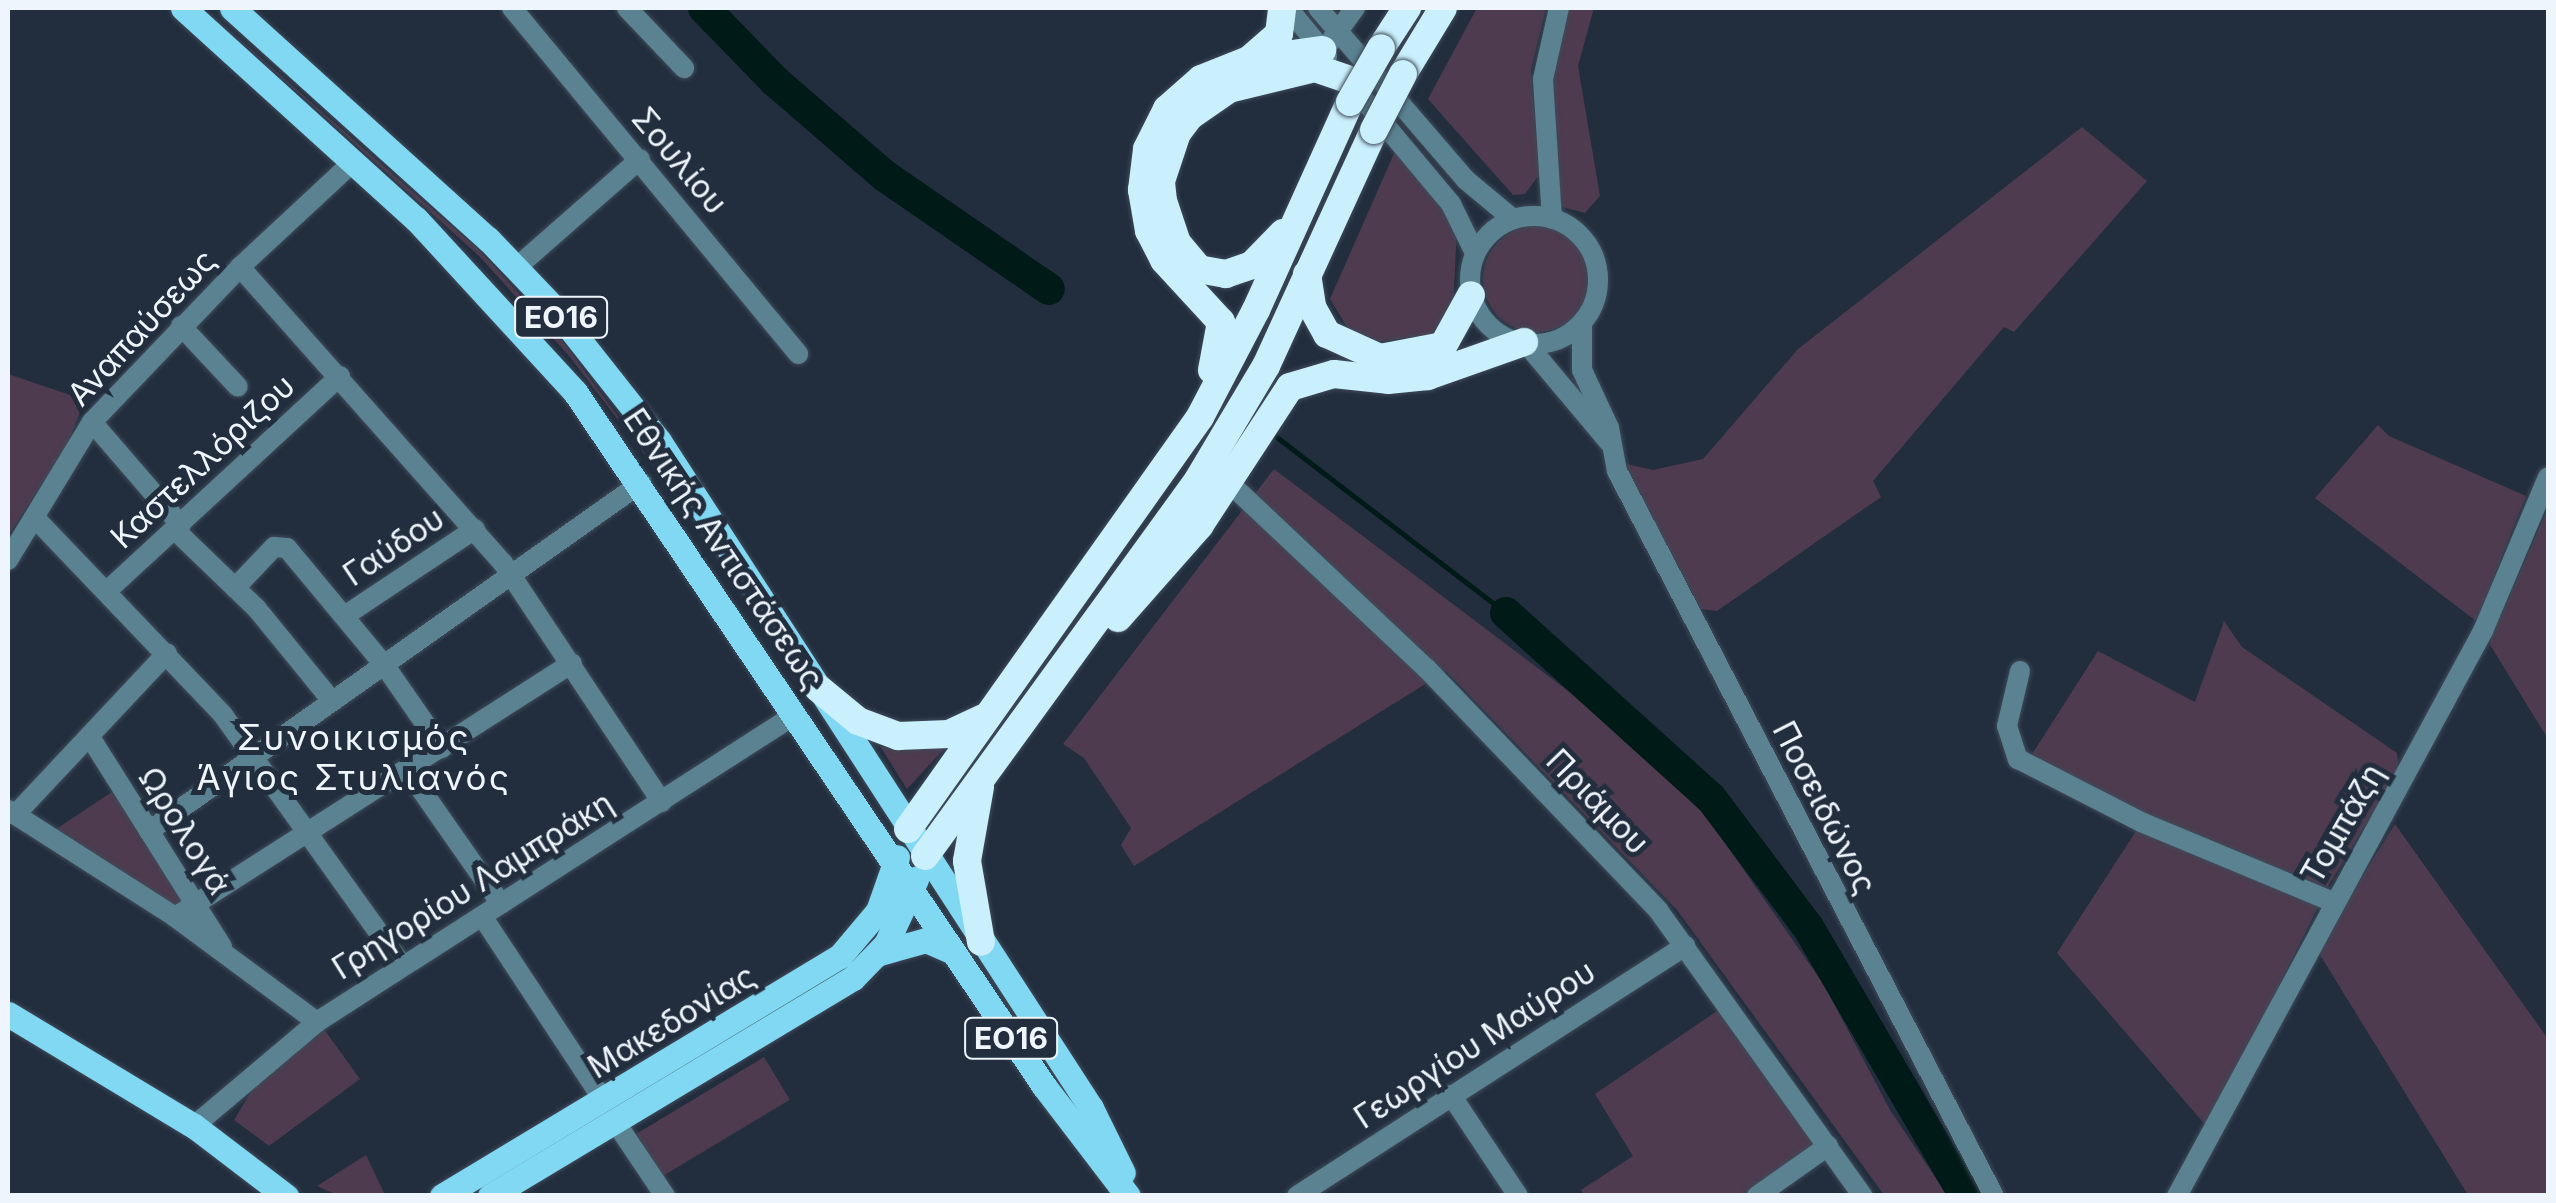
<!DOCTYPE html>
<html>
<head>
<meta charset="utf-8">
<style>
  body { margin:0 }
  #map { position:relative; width:2556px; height:1203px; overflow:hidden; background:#222e3e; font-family:Inter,sans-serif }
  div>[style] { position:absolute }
  .green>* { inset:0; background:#4e3b4f; transform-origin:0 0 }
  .round { border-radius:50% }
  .stream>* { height:5px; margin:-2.5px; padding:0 2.5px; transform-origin:2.5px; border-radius:2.5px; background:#001a17 }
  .river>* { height:32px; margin:-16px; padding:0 16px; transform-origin:16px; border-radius:16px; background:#001a17 }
  .roads { filter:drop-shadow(0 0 2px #3f4a59) drop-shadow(0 0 2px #3f4a59) }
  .minor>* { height:20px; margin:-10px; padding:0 10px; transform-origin:10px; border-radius:10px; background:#5a8290 }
  .minor>.ring { margin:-10px; padding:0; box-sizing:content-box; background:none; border:20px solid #5a8290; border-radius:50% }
  .major>* { height:25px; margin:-12.5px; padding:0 12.5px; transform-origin:12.5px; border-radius:12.5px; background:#81d8f3 }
  .highway>* { height:28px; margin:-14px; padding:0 14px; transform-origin:14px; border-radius:14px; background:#caf0fd }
  .bridges { filter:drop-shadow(0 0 2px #3f4a59) drop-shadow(0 0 2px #3f4a59) }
  .highway-bridge>* { height:28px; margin:-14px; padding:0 14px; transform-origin:14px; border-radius:14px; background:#caf0fd }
  span { translate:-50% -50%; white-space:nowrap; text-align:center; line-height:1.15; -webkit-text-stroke:10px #222e3e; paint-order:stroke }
  .shield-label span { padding:2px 8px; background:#222e3e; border:2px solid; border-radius:8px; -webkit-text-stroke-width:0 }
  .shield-label { font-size:30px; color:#eff5fd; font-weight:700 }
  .street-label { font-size:32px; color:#eff5fd }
  .neighbourhood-label { font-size:35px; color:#eff5fd; letter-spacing:2.5px }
  .frame { position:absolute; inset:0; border:10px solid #eff5fd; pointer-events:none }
</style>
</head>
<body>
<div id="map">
  <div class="green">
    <div style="clip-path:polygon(204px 8px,479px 250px,563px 342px,679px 499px,569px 356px,480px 257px)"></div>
    <div style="clip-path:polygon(1477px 8px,1546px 8px,1531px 70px,1539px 175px,1525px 194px,1513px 195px,1428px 99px)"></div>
    <div style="clip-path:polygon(1569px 8px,1594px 8px,1578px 66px,1600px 196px,1585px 213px,1562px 207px,1558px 196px,1548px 86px)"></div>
    <div style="clip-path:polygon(2082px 127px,2147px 181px,2014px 332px,2004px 327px,1873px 481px,1881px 497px,1717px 611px,1701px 609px,1622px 463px,1653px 470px,1703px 459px,1798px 349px)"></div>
    <div style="clip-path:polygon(1396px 149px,1457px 229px,1453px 309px,1431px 335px,1375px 342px,1352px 335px,1330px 299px)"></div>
    <div class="round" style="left:1483px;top:226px;width:106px;height:106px"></div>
    <div style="clip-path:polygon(8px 374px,85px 400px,67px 445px,8px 536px)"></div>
    <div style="clip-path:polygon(2378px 425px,2389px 436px,2526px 496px,2476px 621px,2315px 498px)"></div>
    <div style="clip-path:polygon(1274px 469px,1568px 691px,1649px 756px,1702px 810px,1824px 985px,1890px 1110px,1947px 1195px,1884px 1195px,1677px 910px,1446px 671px,1134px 866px,1121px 845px,1131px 828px,1084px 758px,1063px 744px)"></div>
    <div style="clip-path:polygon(2548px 508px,2548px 739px,2489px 643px)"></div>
    <div style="clip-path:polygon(2224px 621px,2242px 647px,2397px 753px,2399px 770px,2327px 888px,2138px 812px,2029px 759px,2098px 651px,2195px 702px)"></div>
    <div style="clip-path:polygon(880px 746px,901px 751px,945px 748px,907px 789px)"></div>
    <div style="clip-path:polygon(115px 790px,188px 901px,173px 911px,50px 833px)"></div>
    <div style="clip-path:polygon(2395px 824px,2548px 1039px,2548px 1195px,2468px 1195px,2317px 950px)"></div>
    <div style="clip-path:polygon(2138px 828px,2320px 903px,2208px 1128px,2057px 953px)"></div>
    <div style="clip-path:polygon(1720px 1009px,1816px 1147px,1745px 1195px,1584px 1196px,1581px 1190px,1633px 1156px,1595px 1094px)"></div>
    <div style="clip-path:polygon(321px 1025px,360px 1079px,269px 1146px,234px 1120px,267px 1065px)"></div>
    <div style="left:764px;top:1057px;width:50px;height:149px;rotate:59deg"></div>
    <div style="clip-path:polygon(366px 1155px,385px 1195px,337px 1195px,317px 1186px)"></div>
  </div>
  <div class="stream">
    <div style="left:1274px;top:435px;width:292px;rotate:37.5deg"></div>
  </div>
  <div class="river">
    <div style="left:704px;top:8px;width:103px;rotate:45.8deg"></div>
    <div style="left:776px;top:82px;width:144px;rotate:40.8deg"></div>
    <div style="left:885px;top:176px;width:199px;rotate:34.6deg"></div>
    <div style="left:1506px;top:613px;width:276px;rotate:42.1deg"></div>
    <div style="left:1711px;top:798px;width:161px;rotate:53.1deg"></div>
    <div style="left:1808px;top:927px;width:311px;rotate:59.7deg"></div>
  </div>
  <div class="roads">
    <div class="minor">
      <div style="left:512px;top:8px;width:449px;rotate:50.4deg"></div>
      <div style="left:627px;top:8px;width:83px;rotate:46.5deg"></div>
      <div style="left:1288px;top:8px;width:62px;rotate:50.9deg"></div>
      <div style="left:1318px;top:8px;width:227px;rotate:49.3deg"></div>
      <div style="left:1466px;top:180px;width:61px;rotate:39.7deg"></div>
      <div style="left:1330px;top:42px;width:42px;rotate:-53.7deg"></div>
      <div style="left:1349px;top:82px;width:159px;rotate:50.1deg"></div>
      <div style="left:1451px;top:204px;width:55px;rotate:63.9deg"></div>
      <div class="ring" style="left:1470px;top:216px;width:108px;height:108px"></div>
      <div style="left:1552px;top:219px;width:140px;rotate:-93.7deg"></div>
      <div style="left:1543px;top:79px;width:73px;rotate:-77.3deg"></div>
      <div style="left:240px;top:267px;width:396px;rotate:48.4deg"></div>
      <div style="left:503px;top:563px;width:287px;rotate:56.4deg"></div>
      <div style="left:516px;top:268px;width:165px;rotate:-41.3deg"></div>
      <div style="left:1582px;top:324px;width:46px;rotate:90deg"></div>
      <div style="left:1582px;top:370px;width:64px;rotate:65deg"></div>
      <div style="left:1609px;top:428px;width:44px;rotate:79.5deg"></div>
      <div style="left:1617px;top:471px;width:817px;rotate:62.53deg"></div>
      <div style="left:181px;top:326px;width:83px;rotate:46.9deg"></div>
      <div style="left:1525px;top:342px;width:131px;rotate:50deg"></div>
      <div style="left:92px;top:422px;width:136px;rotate:49.2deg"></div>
      <div style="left:1239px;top:492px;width:258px;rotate:43.3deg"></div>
      <div style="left:1427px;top:669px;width:334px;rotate:46.2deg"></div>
      <div style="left:1658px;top:910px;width:352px;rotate:54.4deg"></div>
      <div style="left:35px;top:518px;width:272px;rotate:46.3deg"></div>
      <div style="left:223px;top:715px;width:307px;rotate:54.4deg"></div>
      <div style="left:175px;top:530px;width:114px;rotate:43.9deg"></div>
      <div style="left:257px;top:609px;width:119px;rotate:50.8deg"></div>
      <div style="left:8px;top:560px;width:162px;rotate:-58.7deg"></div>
      <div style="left:92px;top:422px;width:214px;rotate:-46.3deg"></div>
      <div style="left:240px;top:267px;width:153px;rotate:-42.9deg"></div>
      <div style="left:235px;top:588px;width:57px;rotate:-46.4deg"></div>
      <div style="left:274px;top:547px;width:13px;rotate:4deg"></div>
      <div style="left:287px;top:548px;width:153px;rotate:50.3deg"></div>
      <div style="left:385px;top:666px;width:100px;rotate:55.2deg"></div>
      <div style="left:107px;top:591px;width:317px;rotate:-42.7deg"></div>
      <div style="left:346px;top:615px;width:155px;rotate:-33.7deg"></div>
      <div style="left:2020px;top:671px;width:57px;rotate:103.3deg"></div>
      <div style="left:2007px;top:726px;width:35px;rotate:72deg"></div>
      <div style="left:2018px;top:759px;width:138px;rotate:27.1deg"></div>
      <div style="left:2141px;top:822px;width:208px;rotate:22.6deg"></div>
      <div style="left:90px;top:737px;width:248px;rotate:57.8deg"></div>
      <div style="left:408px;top:771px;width:162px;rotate:55deg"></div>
      <div style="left:8px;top:810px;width:198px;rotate:32.6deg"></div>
      <div style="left:175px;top:917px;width:177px;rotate:36.5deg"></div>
      <div style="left:15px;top:815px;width:222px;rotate:-46.8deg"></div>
      <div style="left:149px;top:831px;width:603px;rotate:-35.27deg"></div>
      <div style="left:482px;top:916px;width:222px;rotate:56.6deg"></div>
      <div style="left:175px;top:917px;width:471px;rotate:-32.6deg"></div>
      <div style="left:1451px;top:1095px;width:121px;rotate:56.4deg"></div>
      <div style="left:616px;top:1123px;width:88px;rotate:56.1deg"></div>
      <div style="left:194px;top:1126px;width:161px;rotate:-40.2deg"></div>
      <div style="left:317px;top:1022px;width:569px;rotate:-32.74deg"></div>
      <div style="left:1297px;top:1196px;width:462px;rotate:-32.8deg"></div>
      <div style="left:1757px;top:1196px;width:87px;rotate:-35.2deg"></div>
      <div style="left:2177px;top:1196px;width:643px;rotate:-61.56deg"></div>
      <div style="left:2483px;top:631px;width:167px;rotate:-67.1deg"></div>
    </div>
    <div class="major">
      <div style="left:183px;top:8px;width:314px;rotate:42.2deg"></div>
      <div style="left:416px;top:219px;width:235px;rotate:47.4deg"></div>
      <div style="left:575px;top:392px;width:838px;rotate:55.95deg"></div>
      <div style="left:1044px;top:1086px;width:138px;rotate:52.6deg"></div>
      <div style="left:232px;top:8px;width:345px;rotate:42.1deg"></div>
      <div style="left:488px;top:239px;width:95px;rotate:46.3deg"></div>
      <div style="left:554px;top:308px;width:169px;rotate:51.7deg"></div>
      <div style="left:659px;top:441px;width:795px;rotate:57.07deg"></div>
      <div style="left:1091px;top:1108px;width:72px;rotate:63.8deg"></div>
      <div style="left:880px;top:953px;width:48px;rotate:-15.8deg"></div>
      <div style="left:926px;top:940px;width:30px;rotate:24deg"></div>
      <div style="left:8px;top:1014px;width:217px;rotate:31.1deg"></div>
      <div style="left:194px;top:1126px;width:116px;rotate:37.3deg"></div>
      <div style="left:442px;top:1196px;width:465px;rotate:-31.1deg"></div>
      <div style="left:840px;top:956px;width:59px;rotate:-49.8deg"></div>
      <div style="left:878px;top:911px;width:57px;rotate:-70.6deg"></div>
      <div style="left:490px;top:1196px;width:423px;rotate:-31deg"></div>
      <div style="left:853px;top:978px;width:47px;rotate:-45.9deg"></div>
      <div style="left:886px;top:944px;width:72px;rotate:-65.2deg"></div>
    </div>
    <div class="highway">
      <div style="left:1381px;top:48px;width:48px;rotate:-57deg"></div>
      <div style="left:1250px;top:59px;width:38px;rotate:-41deg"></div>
      <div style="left:1279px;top:34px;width:26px;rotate:-83deg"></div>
      <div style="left:1403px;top:74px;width:77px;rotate:-58.8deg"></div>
      <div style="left:1283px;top:233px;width:45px;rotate:134.1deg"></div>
      <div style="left:1252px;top:265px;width:28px;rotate:161deg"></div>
      <div style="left:1226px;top:274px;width:27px;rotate:-170deg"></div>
      <div style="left:1199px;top:269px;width:34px;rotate:-130deg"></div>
      <div style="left:1177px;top:243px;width:44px;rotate:-108.4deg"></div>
      <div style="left:1163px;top:201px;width:20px;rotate:-96deg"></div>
      <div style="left:1161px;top:181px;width:51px;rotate:-71.6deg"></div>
      <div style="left:1177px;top:133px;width:21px;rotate:-53deg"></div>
      <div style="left:1190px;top:116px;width:47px;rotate:-34.7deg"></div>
      <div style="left:1229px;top:89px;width:89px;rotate:-13.7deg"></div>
      <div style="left:1315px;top:68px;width:34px;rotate:19deg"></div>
      <div style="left:1307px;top:274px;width:33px;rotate:81deg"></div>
      <div style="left:1312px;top:307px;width:31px;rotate:61deg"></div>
      <div style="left:1327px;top:334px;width:58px;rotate:24.4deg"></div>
      <div style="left:1380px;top:358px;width:64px;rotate:-10.8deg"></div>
      <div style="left:1443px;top:346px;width:58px;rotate:-61.2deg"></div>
      <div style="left:1212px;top:370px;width:49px;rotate:-79.4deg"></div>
      <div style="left:1221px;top:322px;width:84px;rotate:-132.6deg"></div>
      <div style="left:1164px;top:260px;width:33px;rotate:-117deg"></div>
      <div style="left:1149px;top:231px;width:42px;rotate:-99.7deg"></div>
      <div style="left:1142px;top:190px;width:41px;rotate:-83deg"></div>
      <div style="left:1147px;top:149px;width:45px;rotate:-63.4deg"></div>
      <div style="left:1167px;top:109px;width:45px;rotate:-41.4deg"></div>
      <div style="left:1201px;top:79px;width:52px;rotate:-21.6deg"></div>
      <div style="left:1249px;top:60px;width:74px;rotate:-7.8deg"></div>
      <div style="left:1118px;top:618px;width:123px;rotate:-48.6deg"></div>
      <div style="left:1199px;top:526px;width:166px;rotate:-56.8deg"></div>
      <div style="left:1290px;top:387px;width:46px;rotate:-16.5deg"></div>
      <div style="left:1334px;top:374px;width:54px;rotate:6.3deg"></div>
      <div style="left:1388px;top:380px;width:40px;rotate:-5.7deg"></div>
      <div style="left:1428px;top:376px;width:102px;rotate:-19.5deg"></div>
      <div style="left:818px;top:688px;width:52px;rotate:39.5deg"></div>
      <div style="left:858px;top:721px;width:43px;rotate:20.6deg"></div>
      <div style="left:898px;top:736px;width:51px;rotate:-2.2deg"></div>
      <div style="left:949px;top:734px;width:38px;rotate:-25deg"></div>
      <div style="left:980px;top:787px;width:75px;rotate:100deg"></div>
      <div style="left:967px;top:861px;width:82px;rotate:80.2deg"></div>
      <div style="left:908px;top:829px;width:505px;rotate:-54.67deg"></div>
      <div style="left:1200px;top:417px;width:121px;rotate:-62.4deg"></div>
      <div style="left:1256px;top:310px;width:228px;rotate:-65.7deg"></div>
      <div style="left:925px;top:856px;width:465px;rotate:-54deg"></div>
      <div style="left:1198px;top:480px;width:133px;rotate:-59.2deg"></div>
      <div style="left:1266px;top:366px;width:260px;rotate:-65.4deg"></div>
    </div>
  </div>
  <div class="bridges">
    <div class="highway-bridge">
      <div style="left:1350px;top:102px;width:62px;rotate:-60.1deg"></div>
      <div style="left:1374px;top:130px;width:63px;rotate:-62.6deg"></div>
    </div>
  </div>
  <div class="shield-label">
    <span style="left:561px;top:317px">ΕΟ16</span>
    <span style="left:1011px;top:1038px">ΕΟ16</span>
  </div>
  <div class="street-label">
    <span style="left:679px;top:161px;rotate:50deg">Σουλίου</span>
    <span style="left:142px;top:328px;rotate:-47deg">Αναπαύσεως</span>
    <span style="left:203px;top:462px;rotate:-43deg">Καστελλόριζου</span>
    <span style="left:394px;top:547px;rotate:-34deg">Γαύδου</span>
    <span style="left:723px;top:549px;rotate:56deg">Εθνικής Αντιστάσεως</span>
    <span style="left:1597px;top:802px;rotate:46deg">Πριάμου</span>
    <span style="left:1824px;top:808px;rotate:63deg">Ποσειδώνος</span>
    <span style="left:2343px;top:824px;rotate:-60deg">Τομπάζη</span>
    <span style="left:184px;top:831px;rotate:58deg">Ωρολογά</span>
    <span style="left:473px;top:886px;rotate:-32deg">Γρηγορίου Λαμπράκη</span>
    <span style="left:672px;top:1022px;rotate:-31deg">Μακεδονίας</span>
    <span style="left:1475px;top:1045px;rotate:-33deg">Γεωργίου Μαύρου</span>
  </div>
  <div class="neighbourhood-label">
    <span style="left:354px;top:757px">Συνοικισμός<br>Άγιος Στυλιανός</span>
  </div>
  <div class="frame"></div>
</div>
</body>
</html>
